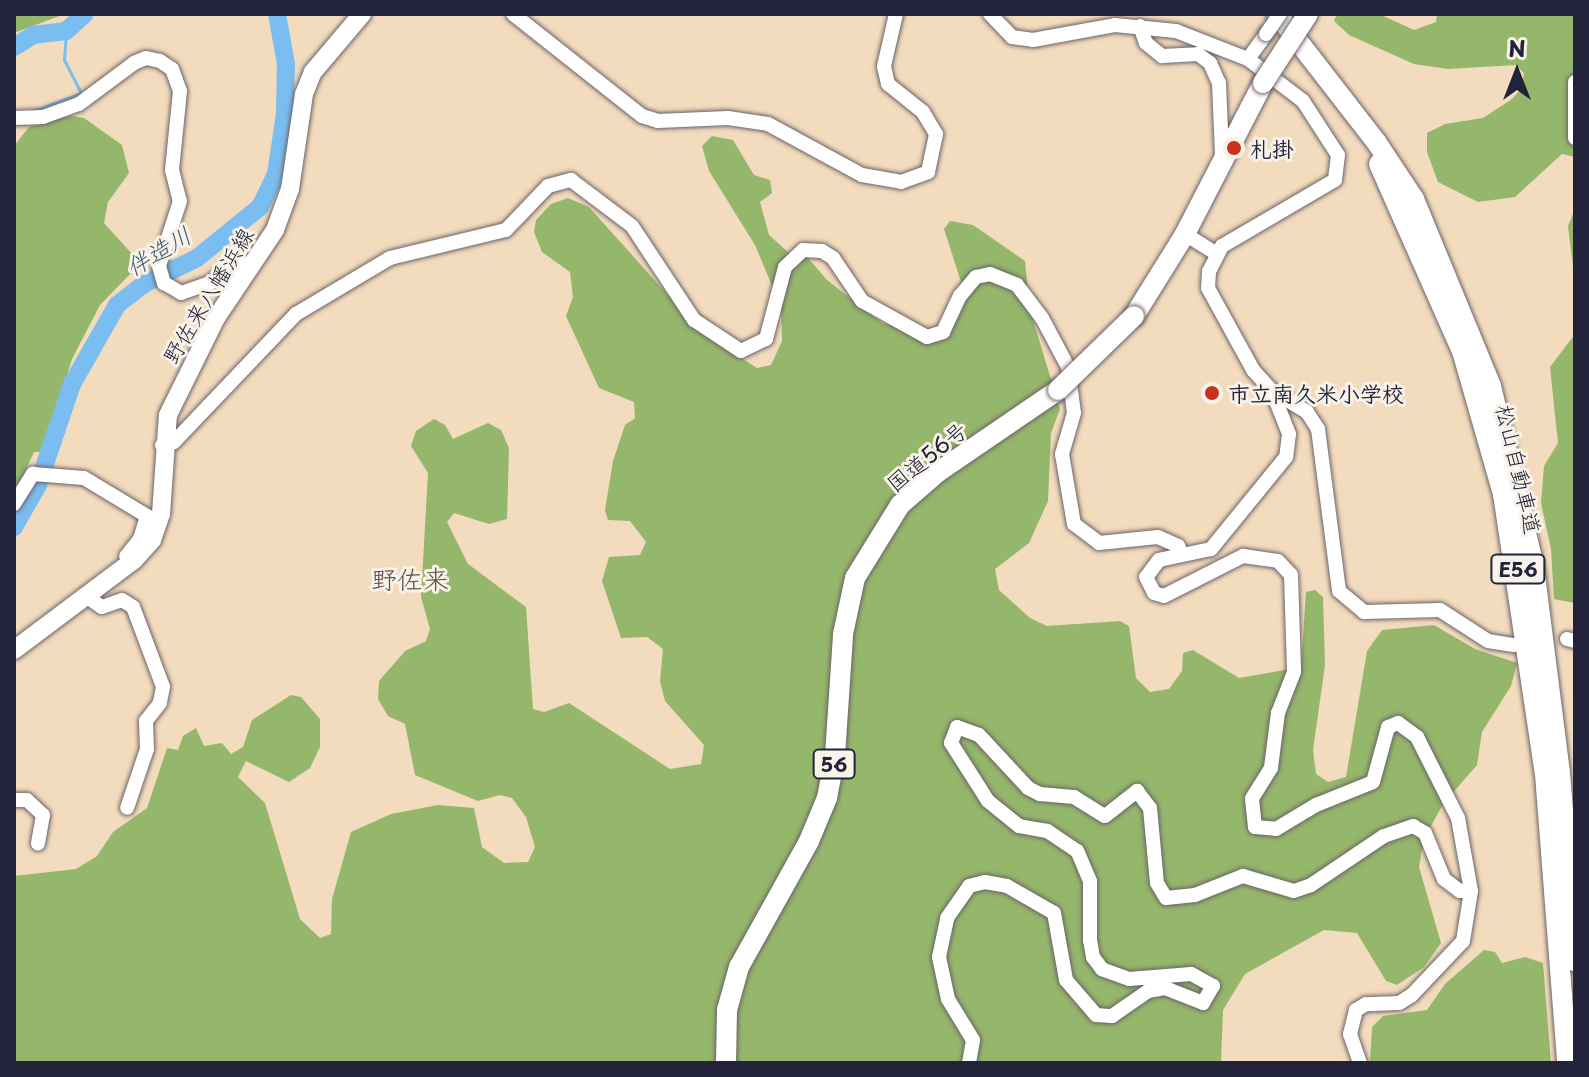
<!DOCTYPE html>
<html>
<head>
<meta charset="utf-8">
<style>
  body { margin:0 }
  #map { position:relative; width:1589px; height:1077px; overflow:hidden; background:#f3dbbd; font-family:"Playpen Sans","Klee One",sans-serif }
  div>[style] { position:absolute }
  .forest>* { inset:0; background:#95b76b }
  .stream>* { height:3px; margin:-1.5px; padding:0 1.5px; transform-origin:1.5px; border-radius:1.5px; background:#7abdf0 }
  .river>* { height:18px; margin:-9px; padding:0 9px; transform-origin:9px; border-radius:9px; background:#7abdf0 }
  .roads { filter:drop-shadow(0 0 2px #6b6368) drop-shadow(0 0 2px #6b6368) }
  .minor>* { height:14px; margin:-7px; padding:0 7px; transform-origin:7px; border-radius:7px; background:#fff }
  .major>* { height:18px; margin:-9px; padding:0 9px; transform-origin:9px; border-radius:9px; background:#fff }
  .highway>* { height:20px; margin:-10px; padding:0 10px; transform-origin:10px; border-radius:10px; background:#fff }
  .bridges { filter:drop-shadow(0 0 2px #6b6368) drop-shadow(0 0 2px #6b6368) }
  .minor-bridge>* { height:14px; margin:-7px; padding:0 7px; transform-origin:7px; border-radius:7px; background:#fff }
  .highway-bridge>* { height:20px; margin:-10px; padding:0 10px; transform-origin:10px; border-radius:10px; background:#fff }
  .dots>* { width:22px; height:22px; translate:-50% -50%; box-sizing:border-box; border:4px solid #f7f3e8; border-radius:50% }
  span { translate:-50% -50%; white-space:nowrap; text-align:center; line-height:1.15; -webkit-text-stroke:6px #f7f3e8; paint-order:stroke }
  .shield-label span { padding:2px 6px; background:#f7f3e8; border:2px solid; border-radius:6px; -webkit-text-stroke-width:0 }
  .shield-label { font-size:20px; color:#22223b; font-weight:700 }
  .poi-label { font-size:22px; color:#22223b; font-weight:700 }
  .left { translate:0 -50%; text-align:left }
  .street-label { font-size:22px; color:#22223b }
  .water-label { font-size:24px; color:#41587a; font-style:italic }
  .quarter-label { font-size:26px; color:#624a4a }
  .frame { position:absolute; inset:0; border:16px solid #22223b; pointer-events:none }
  .north { position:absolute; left:1477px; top:32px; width:80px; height:80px; -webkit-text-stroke:6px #f7f3e8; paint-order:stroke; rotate:0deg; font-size:22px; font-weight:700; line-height:32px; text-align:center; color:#22223b }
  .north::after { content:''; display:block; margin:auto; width:28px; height:36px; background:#22223b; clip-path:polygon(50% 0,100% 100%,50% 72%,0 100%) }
</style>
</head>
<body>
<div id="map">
  <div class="forest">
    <div style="clip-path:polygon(14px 14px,65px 14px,14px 33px)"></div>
    <div style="clip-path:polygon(1337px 14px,1379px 14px,1414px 30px,1436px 22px,1437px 14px,1575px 14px,1575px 157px,1562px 154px,1515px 197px,1478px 202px,1438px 182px,1427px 152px,1427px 133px,1445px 124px,1483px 118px,1512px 99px,1522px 88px,1524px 73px,1515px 65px,1448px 69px,1414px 64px,1349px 35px,1334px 21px)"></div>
    <div style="clip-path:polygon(71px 116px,84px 118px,122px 145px,129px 173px,108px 202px,104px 223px,132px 254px,133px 271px,100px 305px,72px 359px,43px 452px,34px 452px,14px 495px,14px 146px,29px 127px)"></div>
    <div style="clip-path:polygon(712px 136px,733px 140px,754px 175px,770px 180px,772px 193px,760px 202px,769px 235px,788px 252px,808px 258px,827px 280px,882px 323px,922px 334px,950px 334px,964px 291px,944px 229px,950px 221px,973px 225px,1025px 261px,1030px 310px,1060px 409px,1051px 433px,1048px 501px,1029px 543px,995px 569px,999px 590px,1030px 618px,1047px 626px,1120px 621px,1129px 626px,1136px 678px,1150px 692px,1169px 689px,1182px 671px,1183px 653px,1193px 650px,1239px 678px,1301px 667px,1306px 592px,1315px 590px,1323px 597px,1325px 665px,1313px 750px,1316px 774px,1328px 782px,1346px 777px,1367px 651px,1382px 630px,1434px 625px,1475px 649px,1517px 663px,1511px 686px,1482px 732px,1477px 765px,1443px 804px,1424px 839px,1419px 867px,1441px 943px,1424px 967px,1397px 985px,1386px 981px,1357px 933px,1324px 930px,1245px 974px,1223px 1010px,1221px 1063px,14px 1063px,14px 876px,76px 869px,97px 856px,113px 832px,147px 808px,167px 748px,178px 750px,183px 736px,196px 728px,204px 746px,222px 743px,231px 754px,243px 747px,252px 720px,291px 695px,301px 697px,320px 719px,320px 747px,310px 768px,289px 782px,246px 761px,238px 777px,265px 803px,300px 919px,320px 938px,331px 934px,332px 899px,351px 832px,391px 814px,438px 805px,474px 808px,482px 847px,504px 863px,528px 862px,535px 847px,526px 817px,512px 798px,500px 795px,478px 801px,415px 775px,405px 724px,388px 716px,378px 699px,379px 681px,405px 651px,426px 641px,430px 629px,421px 597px,428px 473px,411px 446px,416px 431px,434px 419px,445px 425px,453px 439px,488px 423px,501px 430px,509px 448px,507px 519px,489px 524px,454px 513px,447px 522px,468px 564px,526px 607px,533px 709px,544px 712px,569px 703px,670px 769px,701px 764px,704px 745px,665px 701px,660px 681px,663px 649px,647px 637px,621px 638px,602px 581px,609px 557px,640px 555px,646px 542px,630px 521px,608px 520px,605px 510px,613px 461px,625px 425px,635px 418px,634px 402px,599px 388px,566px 316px,573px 297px,570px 272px,542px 252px,534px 232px,536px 220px,551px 204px,568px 198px,589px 207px,701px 332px,757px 368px,771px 365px,782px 341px,781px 307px,755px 245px,709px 171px,702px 146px)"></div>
    <div style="clip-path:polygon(1575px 209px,1575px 283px,1568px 226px)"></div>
    <div style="clip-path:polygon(1575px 334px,1575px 603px,1554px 599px,1551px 549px,1541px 503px,1544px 466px,1558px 443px,1550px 367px)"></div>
    <div style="clip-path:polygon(1484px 950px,1495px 952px,1502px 963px,1525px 957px,1543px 963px,1551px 1063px,1370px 1063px,1372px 1027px,1383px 1016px,1427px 1010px,1445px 984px)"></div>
  </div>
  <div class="stream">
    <div style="left:35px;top:110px;width:49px;rotate:-20.3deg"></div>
    <div style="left:81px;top:93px;width:37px;rotate:-117deg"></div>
    <div style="left:64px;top:60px;width:29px;rotate:-86deg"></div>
  </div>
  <div class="river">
    <div style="left:14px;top:47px;width:22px;rotate:-32deg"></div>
    <div style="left:33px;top:35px;width:33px;rotate:-7deg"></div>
    <div style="left:66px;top:31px;width:25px;rotate:-42deg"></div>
    <div style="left:14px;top:527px;width:48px;rotate:-60.3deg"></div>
    <div style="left:38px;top:485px;width:107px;rotate:-71.4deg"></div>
    <div style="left:72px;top:384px;width:91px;rotate:-60.3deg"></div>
    <div style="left:117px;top:305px;width:34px;rotate:-38deg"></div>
    <div style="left:144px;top:284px;width:59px;rotate:-26.1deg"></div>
    <div style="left:197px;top:258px;width:81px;rotate:-39deg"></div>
    <div style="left:260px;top:207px;width:37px;rotate:-64deg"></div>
    <div style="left:276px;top:174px;width:61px;rotate:-81.5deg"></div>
    <div style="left:285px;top:114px;width:50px;rotate:-88.9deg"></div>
    <div style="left:286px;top:64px;width:51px;rotate:-100.2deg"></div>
  </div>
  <div class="roads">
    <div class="minor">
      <div style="left:513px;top:14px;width:164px;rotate:38.3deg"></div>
      <div style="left:642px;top:116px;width:17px;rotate:17deg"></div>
      <div style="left:658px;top:121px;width:70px;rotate:-2.5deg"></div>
      <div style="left:728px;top:118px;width:40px;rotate:8.5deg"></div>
      <div style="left:768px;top:124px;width:107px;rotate:28.5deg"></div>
      <div style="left:862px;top:175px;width:40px;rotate:10deg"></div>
      <div style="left:901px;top:182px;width:29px;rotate:-20deg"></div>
      <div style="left:928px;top:172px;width:39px;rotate:-78deg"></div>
      <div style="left:936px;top:134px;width:26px;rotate:-121deg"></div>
      <div style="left:923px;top:112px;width:45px;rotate:-141.3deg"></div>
      <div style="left:888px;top:84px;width:18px;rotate:-103deg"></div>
      <div style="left:884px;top:66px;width:53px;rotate:-77deg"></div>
      <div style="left:990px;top:14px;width:32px;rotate:46deg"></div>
      <div style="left:1012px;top:37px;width:21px;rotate:8deg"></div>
      <div style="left:1033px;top:40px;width:83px;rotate:-10.4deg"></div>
      <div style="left:1115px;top:25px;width:61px;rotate:5.6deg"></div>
      <div style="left:1176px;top:31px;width:77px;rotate:21.3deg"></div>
      <div style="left:1248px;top:59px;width:69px;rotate:37.4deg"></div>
      <div style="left:1303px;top:101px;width:64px;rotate:57.1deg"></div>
      <div style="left:1338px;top:155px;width:25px;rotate:97deg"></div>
      <div style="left:1335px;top:180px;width:131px;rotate:149.7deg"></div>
      <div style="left:1222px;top:246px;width:28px;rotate:117deg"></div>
      <div style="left:1209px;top:271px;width:17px;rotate:93deg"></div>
      <div style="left:1208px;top:288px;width:94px;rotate:61.2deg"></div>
      <div style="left:1253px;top:370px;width:28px;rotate:48deg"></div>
      <div style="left:1272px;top:391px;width:41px;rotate:31deg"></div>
      <div style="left:1307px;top:412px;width:20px;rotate:57deg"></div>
      <div style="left:1318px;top:429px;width:163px;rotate:82.6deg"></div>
      <div style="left:1339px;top:591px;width:33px;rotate:40deg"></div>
      <div style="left:1364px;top:612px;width:76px;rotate:-1.5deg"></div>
      <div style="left:1440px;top:610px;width:57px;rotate:32.9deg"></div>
      <div style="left:1488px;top:641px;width:26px;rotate:9deg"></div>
      <div style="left:1140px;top:26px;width:18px;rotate:71deg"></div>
      <div style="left:1146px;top:43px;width:21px;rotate:39deg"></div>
      <div style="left:1162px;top:56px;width:36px;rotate:-3deg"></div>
      <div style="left:1198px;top:54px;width:15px;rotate:37deg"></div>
      <div style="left:1210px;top:63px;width:22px;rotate:66deg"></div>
      <div style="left:1219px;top:83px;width:73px;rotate:87.6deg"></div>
      <div style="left:1248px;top:59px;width:31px;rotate:-54deg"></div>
      <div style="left:1575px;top:82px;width:56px;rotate:90deg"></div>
      <div style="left:14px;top:118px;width:29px;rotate:-2deg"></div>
      <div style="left:43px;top:117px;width:38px;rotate:-20deg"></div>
      <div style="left:79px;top:104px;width:69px;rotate:-36.7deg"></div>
      <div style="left:134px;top:63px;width:13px;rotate:-23deg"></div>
      <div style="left:146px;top:58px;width:14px;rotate:12deg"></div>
      <div style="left:160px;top:61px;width:14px;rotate:34deg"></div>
      <div style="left:172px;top:69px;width:23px;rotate:70deg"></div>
      <div style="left:180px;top:91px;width:79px;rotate:95.8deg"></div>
      <div style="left:172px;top:170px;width:32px;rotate:76deg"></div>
      <div style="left:180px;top:201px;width:68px;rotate:107.9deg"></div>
      <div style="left:159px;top:266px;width:18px;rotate:74deg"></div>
      <div style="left:164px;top:283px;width:20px;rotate:30deg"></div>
      <div style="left:181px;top:293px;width:31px;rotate:-19deg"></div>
      <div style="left:210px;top:283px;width:20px;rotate:-41deg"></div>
      <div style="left:225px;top:270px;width:30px;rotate:-15deg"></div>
      <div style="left:1185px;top:234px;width:36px;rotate:32deg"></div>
      <div style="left:1272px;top:391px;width:46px;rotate:68.4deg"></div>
      <div style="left:1289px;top:434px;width:23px;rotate:97deg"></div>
      <div style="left:1286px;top:457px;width:119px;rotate:129.2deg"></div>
      <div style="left:1211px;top:549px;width:53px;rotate:168.1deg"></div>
      <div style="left:1159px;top:560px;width:21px;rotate:127deg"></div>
      <div style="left:1146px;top:577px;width:18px;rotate:63deg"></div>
      <div style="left:1154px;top:593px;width:10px;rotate:17deg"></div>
      <div style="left:1164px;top:596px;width:89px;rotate:-26.9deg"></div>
      <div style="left:1243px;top:556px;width:35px;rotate:8deg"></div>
      <div style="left:1278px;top:561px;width:19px;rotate:47deg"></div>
      <div style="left:1291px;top:575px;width:97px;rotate:88.2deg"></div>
      <div style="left:1294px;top:672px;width:44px;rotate:111.3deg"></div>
      <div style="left:1278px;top:713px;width:55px;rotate:97.3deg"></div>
      <div style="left:1271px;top:768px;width:36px;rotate:122deg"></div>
      <div style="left:1252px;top:799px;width:28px;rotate:84deg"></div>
      <div style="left:1255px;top:827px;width:21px;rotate:5deg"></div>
      <div style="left:1276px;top:829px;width:47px;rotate:-31deg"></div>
      <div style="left:1316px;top:805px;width:61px;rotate:-22deg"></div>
      <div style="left:1373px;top:782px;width:57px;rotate:-74.7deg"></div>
      <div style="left:1388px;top:727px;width:11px;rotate:-22deg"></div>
      <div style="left:1398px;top:723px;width:24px;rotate:36deg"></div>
      <div style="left:1417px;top:737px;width:91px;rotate:63.2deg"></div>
      <div style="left:1458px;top:818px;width:74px;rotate:79.9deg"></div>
      <div style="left:1471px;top:891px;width:51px;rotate:99.1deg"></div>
      <div style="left:1463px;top:941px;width:74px;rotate:133.4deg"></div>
      <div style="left:1412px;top:995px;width:15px;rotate:148deg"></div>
      <div style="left:1399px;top:1003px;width:33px;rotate:178deg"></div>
      <div style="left:1366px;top:1004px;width:12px;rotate:149deg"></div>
      <div style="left:1356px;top:1010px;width:25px;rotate:104deg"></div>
      <div style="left:1350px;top:1034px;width:31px;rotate:71deg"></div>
      <div style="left:162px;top:445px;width:12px;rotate:-14deg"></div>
      <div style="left:174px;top:442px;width:177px;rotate:-46.4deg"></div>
      <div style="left:296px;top:314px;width:109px;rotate:-30.8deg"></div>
      <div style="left:390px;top:258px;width:119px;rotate:-13.6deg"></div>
      <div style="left:506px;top:230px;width:61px;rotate:-46.3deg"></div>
      <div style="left:548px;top:186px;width:24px;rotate:-15deg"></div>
      <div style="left:571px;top:180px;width:76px;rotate:37deg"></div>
      <div style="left:632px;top:226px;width:113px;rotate:56.6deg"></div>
      <div style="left:694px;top:320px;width:56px;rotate:33.4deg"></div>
      <div style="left:741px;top:351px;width:28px;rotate:-26deg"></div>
      <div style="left:766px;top:339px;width:74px;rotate:-75.2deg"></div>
      <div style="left:785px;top:267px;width:25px;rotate:-43deg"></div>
      <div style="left:803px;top:250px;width:19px;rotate:3deg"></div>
      <div style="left:822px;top:251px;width:13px;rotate:32deg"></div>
      <div style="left:833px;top:258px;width:52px;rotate:56deg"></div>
      <div style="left:862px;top:301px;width:74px;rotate:29deg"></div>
      <div style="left:927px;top:337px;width:17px;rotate:-17deg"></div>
      <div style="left:943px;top:332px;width:40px;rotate:-65deg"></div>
      <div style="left:960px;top:296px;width:25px;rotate:-50deg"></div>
      <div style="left:976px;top:277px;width:14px;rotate:-12deg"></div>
      <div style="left:990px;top:274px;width:29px;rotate:22deg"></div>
      <div style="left:1017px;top:285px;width:41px;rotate:52.9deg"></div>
      <div style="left:1042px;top:318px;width:55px;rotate:62deg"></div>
      <div style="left:1068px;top:367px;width:46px;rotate:82.6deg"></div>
      <div style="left:1074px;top:413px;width:43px;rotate:106.3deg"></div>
      <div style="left:1062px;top:454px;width:71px;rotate:80.3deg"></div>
      <div style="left:1074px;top:524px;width:31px;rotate:37deg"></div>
      <div style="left:1099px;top:543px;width:59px;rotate:-5.8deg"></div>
      <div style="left:1158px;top:537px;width:22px;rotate:24deg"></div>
      <div style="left:1178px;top:546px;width:9px;rotate:63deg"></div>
      <div style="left:14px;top:504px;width:36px;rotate:-58deg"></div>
      <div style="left:33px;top:474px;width:51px;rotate:4.5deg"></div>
      <div style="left:84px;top:478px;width:74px;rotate:31.1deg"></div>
      <div style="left:147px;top:516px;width:24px;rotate:107deg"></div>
      <div style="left:140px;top:539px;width:22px;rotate:129deg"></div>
      <div style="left:86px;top:596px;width:19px;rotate:35deg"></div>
      <div style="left:102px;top:607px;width:21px;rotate:-19deg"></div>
      <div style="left:122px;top:600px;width:13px;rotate:32deg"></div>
      <div style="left:133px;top:607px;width:85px;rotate:69.4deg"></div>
      <div style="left:163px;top:687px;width:16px;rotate:101deg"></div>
      <div style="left:160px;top:703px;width:23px;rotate:128deg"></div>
      <div style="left:146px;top:721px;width:28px;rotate:88deg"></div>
      <div style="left:147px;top:749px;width:62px;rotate:108.7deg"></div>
      <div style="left:1567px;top:639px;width:8px;rotate:14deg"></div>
      <div style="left:14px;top:800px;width:13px"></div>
      <div style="left:27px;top:800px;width:22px;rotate:43deg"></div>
      <div style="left:43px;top:815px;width:29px;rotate:100deg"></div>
      <div style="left:969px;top:1063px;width:23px;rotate:-80deg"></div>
      <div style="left:973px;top:1040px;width:48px;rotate:-121.4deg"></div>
      <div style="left:948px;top:999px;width:43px;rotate:-102.1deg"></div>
      <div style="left:939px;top:957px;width:40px;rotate:-78deg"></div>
      <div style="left:947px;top:918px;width:39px;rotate:-55deg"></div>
      <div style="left:969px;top:886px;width:16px;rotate:-14deg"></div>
      <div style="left:985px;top:882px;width:22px;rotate:10deg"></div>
      <div style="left:1007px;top:886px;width:54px;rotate:29.9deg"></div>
      <div style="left:1054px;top:913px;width:68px;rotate:79.8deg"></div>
      <div style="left:1066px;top:980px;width:46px;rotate:49.4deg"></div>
      <div style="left:1096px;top:1015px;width:16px;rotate:4deg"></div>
      <div style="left:1112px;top:1016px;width:44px;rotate:-34.8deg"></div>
      <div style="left:1148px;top:991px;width:17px;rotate:-10deg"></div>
      <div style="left:1165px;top:988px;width:41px;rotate:21.5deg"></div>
      <div style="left:1203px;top:1003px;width:20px;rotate:-60deg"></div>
      <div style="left:1213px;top:986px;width:25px;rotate:-151deg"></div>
      <div style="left:1191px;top:974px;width:62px;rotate:175.4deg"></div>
      <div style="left:1129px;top:979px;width:29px;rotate:-160deg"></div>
      <div style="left:1102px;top:969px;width:15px;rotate:-127deg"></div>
      <div style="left:1093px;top:957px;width:17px;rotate:-100deg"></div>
      <div style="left:1090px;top:940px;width:59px;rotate:-90deg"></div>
      <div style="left:1090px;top:881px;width:33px;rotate:-113deg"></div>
      <div style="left:1077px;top:851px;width:36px;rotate:-146deg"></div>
      <div style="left:1047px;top:831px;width:28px;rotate:-170deg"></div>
      <div style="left:1019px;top:826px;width:40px;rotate:-141deg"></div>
      <div style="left:988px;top:801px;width:69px;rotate:-122.5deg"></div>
      <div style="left:951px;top:743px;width:17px;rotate:-69deg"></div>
      <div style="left:957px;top:727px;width:23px;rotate:20deg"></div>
      <div style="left:979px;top:735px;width:72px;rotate:47.2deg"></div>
      <div style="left:1028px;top:788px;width:13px;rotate:27deg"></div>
      <div style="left:1040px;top:794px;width:34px;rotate:5deg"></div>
      <div style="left:1074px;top:797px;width:36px;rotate:32deg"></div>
      <div style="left:1105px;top:816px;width:41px;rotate:-38deg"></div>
      <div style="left:1137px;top:791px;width:21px;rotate:53deg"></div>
      <div style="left:1150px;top:808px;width:75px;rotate:84.7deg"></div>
      <div style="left:1157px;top:883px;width:17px;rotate:59deg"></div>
      <div style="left:1166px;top:898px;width:29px;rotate:-6deg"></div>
      <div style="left:1195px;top:895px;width:52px;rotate:-21.6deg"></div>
      <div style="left:1243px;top:876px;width:53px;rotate:16.4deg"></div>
      <div style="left:1294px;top:891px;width:18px;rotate:-19deg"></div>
      <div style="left:1311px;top:885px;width:88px;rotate:-33.9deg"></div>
      <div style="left:1384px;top:836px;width:31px;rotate:-19deg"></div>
      <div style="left:1413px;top:826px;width:14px;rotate:30deg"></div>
      <div style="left:1425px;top:833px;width:50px;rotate:67.6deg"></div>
      <div style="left:1444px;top:879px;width:20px;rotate:37deg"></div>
      <div style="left:1460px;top:891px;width:11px"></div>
    </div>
    <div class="major">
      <div style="left:14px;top:650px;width:150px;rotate:-36.9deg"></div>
      <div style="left:134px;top:560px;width:27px;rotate:-48deg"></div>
      <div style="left:152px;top:540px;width:28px;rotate:-71deg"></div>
      <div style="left:161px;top:514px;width:99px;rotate:-86deg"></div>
      <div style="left:168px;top:415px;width:108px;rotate:-63.7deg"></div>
      <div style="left:216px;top:318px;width:106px;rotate:-56.2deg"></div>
      <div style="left:275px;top:230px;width:44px;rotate:-69.9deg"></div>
      <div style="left:290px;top:189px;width:96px;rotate:-81.6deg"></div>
      <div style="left:304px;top:94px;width:24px;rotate:-68deg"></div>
      <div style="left:313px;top:72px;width:76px;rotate:-49.8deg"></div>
    </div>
    <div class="highway">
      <div style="left:1277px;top:14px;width:163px;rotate:52.2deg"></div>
      <div style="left:1377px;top:143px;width:67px;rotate:56.5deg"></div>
      <div style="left:1414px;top:199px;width:202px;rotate:67.6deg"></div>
      <div style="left:1491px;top:386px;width:186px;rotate:76.6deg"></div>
      <div style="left:1534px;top:567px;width:208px;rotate:82.8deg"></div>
      <div style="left:1560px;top:773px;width:189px;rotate:85.4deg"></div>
      <div style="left:1379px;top:164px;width:205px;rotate:66.1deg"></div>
      <div style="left:1462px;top:351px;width:149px;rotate:74deg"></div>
      <div style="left:1503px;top:494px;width:283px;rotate:81.5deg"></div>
      <div style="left:1545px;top:774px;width:290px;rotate:85.6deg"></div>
      <div style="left:1134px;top:316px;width:97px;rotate:-58.1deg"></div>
      <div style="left:1185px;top:234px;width:170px;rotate:-62.7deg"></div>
      <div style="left:726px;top:1063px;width:53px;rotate:-88.9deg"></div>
      <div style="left:727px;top:1010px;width:45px;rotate:-74.4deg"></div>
      <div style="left:739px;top:967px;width:144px;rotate:-60.9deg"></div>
      <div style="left:809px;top:841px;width:47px;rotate:-67.3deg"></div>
      <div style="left:827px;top:798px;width:43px;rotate:-79.2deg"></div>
      <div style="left:835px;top:756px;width:122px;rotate:-86.2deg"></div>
      <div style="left:843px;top:634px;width:57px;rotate:-77.9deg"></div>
      <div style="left:855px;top:578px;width:86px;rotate:-58.3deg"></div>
      <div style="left:900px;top:505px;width:50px;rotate:-41deg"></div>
      <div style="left:938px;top:472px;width:145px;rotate:-34.3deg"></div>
    </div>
  </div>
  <div class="bridges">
    <div class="minor-bridge">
      <div style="left:1266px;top:34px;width:24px;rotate:-55deg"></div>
    </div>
    <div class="highway-bridge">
      <div style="left:1263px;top:83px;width:82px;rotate:-56.9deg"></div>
      <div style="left:1058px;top:390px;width:106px;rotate:-44.2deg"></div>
    </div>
  </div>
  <div class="dots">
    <div style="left:1234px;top:148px;background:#c8321e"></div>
    <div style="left:1212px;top:393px;background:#c8321e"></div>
  </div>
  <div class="shield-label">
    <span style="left:1518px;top:569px">E56</span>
    <span style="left:834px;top:764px">56</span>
  </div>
  <div class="poi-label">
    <span class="left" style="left:1250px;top:148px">札掛</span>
    <span class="left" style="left:1228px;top:393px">市立南久米小学校</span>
  </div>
  <div class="street-label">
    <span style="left:207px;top:295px;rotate:-59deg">野佐来八幡浜線</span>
    <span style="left:926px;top:456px;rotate:-39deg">国道56号</span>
    <span style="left:1520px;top:469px;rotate:77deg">松山自動車道</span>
  </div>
  <div class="water-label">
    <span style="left:158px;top:251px;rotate:-31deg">伴造川</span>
  </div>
  <div class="quarter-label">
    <span style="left:410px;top:579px">野佐来</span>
  </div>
  <div class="frame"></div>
  <div class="north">N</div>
</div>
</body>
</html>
